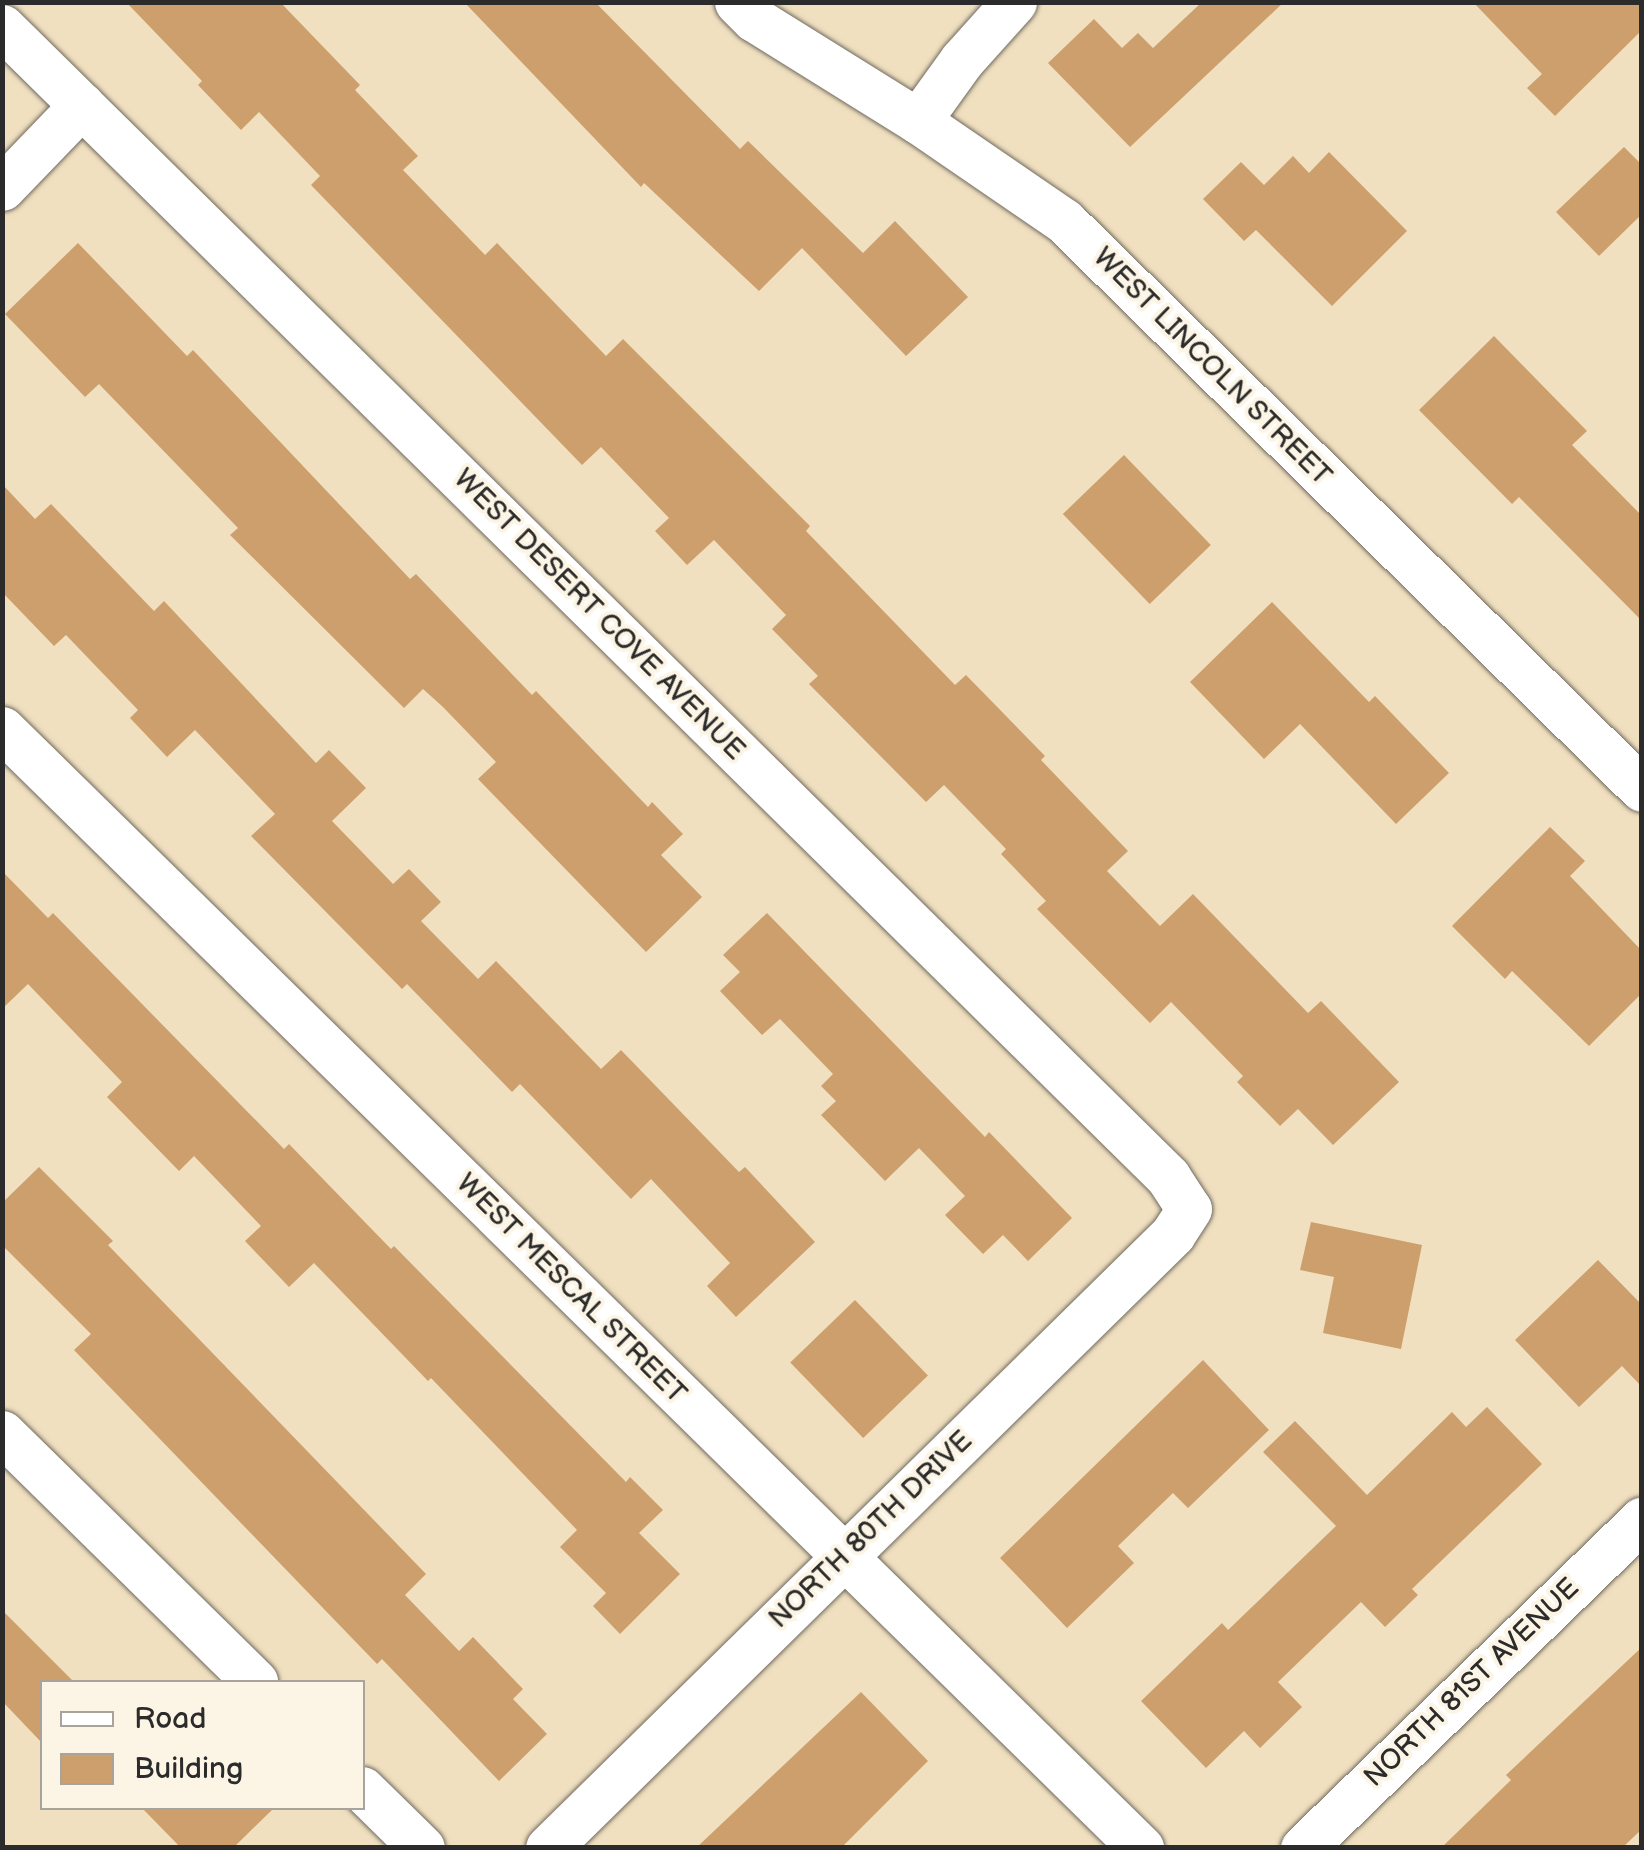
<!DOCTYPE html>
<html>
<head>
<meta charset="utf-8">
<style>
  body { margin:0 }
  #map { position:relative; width:1644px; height:1850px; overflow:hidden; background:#f0e0c0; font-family:"Balsamiq Sans",sans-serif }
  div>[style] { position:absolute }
  .building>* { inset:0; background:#cd9f6d; transform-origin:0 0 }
  .roads { filter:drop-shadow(0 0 2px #706a5f) drop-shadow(0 0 2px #706a5f) }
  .minor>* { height:45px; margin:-22.5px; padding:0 22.5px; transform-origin:22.5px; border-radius:22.5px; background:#fff }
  span { translate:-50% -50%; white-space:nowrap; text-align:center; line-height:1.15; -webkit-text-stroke:8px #fcf5e5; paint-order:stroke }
  .street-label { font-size:28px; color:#2b2b2b }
  .frame { position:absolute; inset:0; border:5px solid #2b2b2b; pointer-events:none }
  .legend { position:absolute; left:40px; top:1680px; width:325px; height:130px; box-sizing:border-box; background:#fcf5e5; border:2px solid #a8a49b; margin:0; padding:12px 18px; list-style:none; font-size:30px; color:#2b2b2b }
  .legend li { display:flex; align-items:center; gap:20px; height:50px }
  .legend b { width:50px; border:2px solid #a8a49b }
</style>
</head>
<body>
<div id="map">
  <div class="building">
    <div style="clip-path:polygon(126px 2px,280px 2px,360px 85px,355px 90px,418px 156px,403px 170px,485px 255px,497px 243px,606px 356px,623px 339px,810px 526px,806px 531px,955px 685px,966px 675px,1045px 756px,1041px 760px,1128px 851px,1107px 871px,1160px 926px,1193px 894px,1308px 1013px,1321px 1001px,1399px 1082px,1333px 1145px,1298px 1109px,1280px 1126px,1237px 1082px,1243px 1076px,1171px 1002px,1150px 1023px,1037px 909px,1046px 901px,1001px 854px,1006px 849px,944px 785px,926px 802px,809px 684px,818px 676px,772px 629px,786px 615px,714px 540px,687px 565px,655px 531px,669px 518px,601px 447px,582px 465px,311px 185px,320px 176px,259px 112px,241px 130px,198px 85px,202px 81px)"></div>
    <div style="clip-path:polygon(464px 2px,595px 2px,740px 149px,748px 141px,863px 253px,895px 221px,968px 297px,906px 356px,802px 248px,759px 291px,644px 183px,641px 187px)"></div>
    <div style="clip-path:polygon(1202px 2px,1284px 2px,1130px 147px,1048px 63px,1094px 19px,1122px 48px,1138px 33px,1153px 48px)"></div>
    <div style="clip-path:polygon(1473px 2px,1642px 2px,1642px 30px,1555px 116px,1527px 88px,1542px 74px)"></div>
    <div style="clip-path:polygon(1624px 147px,1642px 165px,1642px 214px,1599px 256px,1556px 212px)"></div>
    <div style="clip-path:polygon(1329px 152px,1407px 231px,1332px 306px,1256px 230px,1244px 241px,1203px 199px,1241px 162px,1264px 185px,1293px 156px,1309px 173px)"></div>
    <div style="clip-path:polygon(78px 243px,187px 356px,193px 350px,410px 579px,416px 574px,532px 695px,536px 691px,648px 807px,652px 802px,683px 834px,661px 855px,702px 897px,646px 952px,478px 779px,496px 762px,443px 707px,423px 689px,404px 708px,230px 535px,238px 528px,99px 384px,85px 397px,5px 314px)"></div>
    <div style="clip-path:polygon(1494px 336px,1587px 431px,1572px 445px,1642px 516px,1642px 621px,1519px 497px,1512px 504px,1419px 410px)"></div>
    <div style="left:1124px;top:455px;width:125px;height:85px;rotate:46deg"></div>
    <div style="clip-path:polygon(2px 484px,35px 519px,51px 504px,154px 611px,164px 601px,316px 763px,329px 750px,366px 788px,332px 821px,393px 884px,409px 869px,441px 902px,421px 921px,478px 979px,496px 961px,601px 1069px,621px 1050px,739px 1172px,745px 1167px,815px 1242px,736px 1317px,707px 1286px,730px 1263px,651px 1179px,631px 1199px,520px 1084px,512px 1092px,407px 984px,402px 989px,251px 836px,275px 814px,195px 730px,167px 757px,130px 718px,138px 710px,66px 635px,54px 646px,2px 592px)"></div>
    <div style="clip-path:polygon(1272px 602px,1369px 702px,1375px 696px,1449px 773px,1396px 824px,1300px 724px,1264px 759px,1190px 682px)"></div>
    <div style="clip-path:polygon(1550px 827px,1585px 861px,1570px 876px,1642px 951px,1642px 993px,1589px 1046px,1512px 971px,1505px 979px,1452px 926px)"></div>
    <div style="clip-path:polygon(2px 871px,48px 918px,53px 913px,284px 1149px,289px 1144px,391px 1249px,394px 1246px,626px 1482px,630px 1477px,663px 1510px,639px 1533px,680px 1574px,620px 1634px,593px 1606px,606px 1593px,560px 1547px,577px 1530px,431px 1378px,428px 1381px,314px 1263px,289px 1287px,245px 1241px,261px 1226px,194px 1156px,179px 1171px,107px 1097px,122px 1082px,28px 984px,2px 1009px)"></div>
    <div style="clip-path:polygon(767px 913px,985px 1137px,989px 1132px,1072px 1218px,1028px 1261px,1003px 1235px,983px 1254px,945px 1215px,965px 1196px,919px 1148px,885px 1181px,821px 1115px,836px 1101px,821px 1086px,833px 1074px,780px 1019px,762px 1035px,720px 991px,740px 972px,723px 955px)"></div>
    <div style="clip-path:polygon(39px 1167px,113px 1241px,108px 1245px,426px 1574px,405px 1595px,459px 1651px,473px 1637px,523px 1689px,513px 1699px,547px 1734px,499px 1781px,382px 1659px,377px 1664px,74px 1350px,91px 1334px,2px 1245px,2px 1203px)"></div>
    <div style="clip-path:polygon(1311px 1222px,1422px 1245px,1401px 1349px,1323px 1333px,1334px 1277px,1300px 1270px)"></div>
    <div style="clip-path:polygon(1598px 1260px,1642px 1305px,1642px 1387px,1622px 1366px,1579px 1407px,1515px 1340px)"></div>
    <div style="left:855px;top:1300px;width:105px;height:90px;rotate:46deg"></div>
    <div style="clip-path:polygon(1203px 1360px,1269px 1430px,1188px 1508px,1173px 1493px,1118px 1546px,1134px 1563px,1067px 1628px,1000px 1558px)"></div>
    <div style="clip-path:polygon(1487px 1407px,1542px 1464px,1412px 1589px,1418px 1595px,1385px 1627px,1361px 1602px,1278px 1682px,1302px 1707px,1260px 1748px,1244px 1731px,1206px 1768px,1141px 1701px,1222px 1623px,1228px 1630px,1336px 1526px,1263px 1452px,1295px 1421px,1367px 1495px,1452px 1412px,1466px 1427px)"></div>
    <div style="clip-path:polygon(2px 1610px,74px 1682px,42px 1682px,42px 1743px,2px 1701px)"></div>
    <div style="clip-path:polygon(1642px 1647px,1642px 1829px,1622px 1848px,1441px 1848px,1511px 1780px,1506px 1775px)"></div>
    <div style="clip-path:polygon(861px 1692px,928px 1761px,841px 1848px,696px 1848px)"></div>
    <div style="clip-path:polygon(142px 1808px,274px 1808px,233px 1848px,181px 1848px)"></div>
  </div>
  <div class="roads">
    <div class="minor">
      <div style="left:737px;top:2px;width:24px;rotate:45deg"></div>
      <div style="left:754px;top:19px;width:193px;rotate:31.9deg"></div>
      <div style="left:918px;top:121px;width:177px;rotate:34.4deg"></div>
      <div style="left:1064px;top:221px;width:810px;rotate:44.5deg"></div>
      <div style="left:2px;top:27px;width:1638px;rotate:44.6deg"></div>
      <div style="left:1168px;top:1177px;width:38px;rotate:57deg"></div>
      <div style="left:1189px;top:1209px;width:30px;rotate:123deg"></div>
      <div style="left:1173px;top:1234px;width:876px;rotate:135.51deg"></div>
      <div style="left:918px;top:121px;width:75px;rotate:-54.2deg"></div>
      <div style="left:962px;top:60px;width:78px;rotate:-48.1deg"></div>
      <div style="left:2px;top:188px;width:115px;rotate:-46.1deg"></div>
      <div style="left:2px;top:729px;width:1597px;rotate:44.49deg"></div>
      <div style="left:2px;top:1433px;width:355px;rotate:44.5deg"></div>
      <div style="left:362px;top:1789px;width:84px;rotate:44.5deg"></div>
      <div style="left:1303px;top:1848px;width:472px;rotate:-44.1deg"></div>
    </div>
  </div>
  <div class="street-label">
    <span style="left:1212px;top:367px;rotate:45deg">WEST LINCOLN STREET</span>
    <span style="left:599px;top:615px;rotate:45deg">WEST DESERT COVE AVENUE</span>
    <span style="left:571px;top:1289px;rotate:45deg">WEST MESCAL STREET</span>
    <span style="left:871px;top:1530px;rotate:-44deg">NORTH 80TH DRIVE</span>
    <span style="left:1472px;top:1683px;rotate:-44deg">NORTH 81ST AVENUE</span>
  </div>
  <div class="frame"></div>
  <ul class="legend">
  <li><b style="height:12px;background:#fff"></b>Road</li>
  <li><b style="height:28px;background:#cd9f6d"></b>Building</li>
  </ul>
</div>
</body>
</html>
